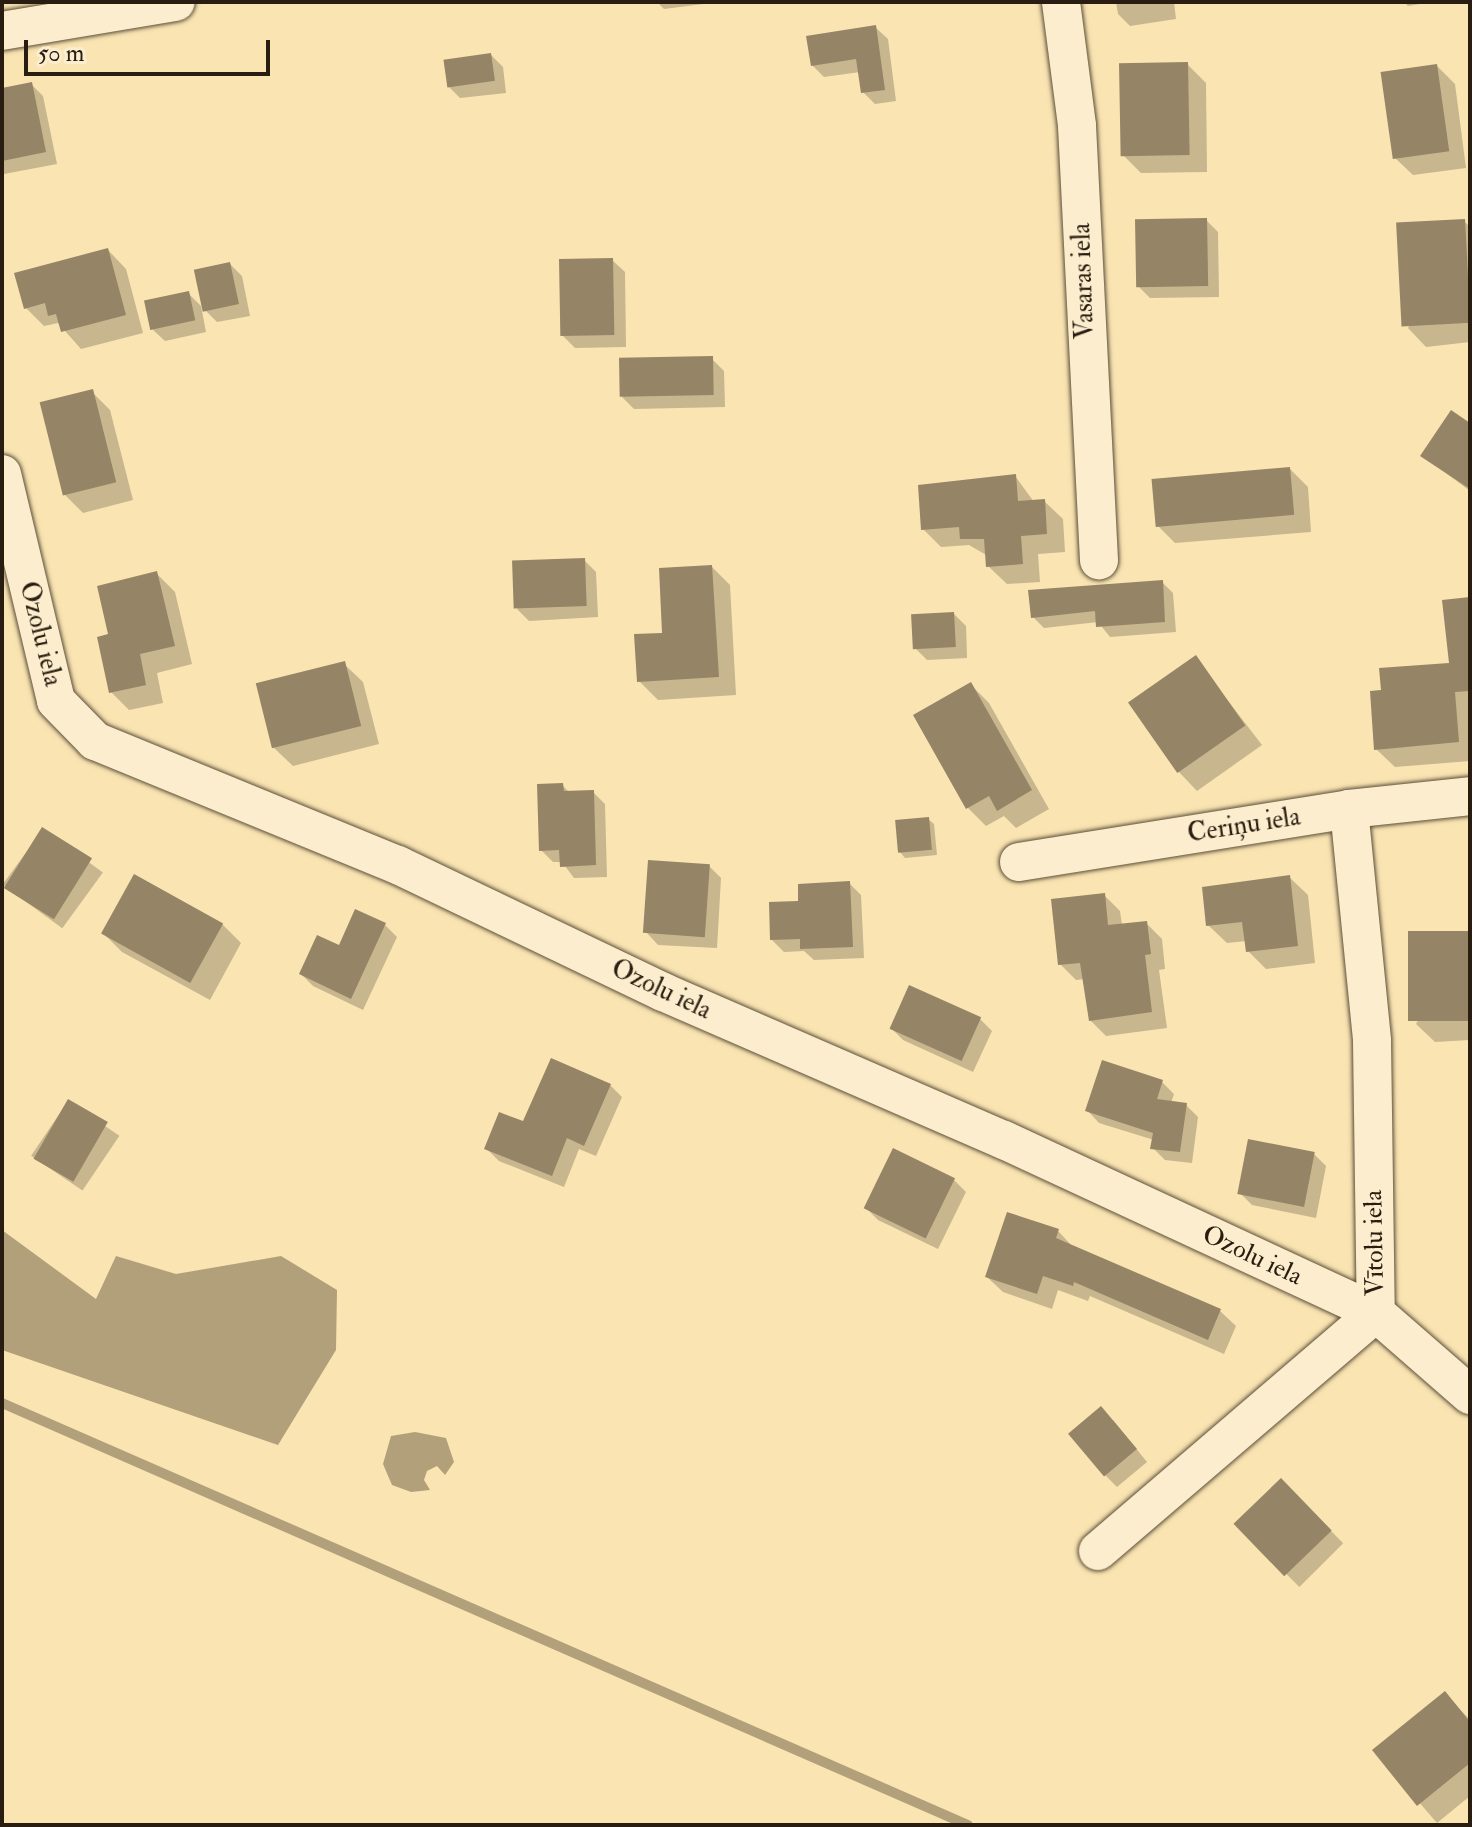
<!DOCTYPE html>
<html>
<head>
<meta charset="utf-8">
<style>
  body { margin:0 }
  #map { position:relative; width:1472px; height:1827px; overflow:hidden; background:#f9e4b2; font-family:"IM FELL Double Pica",serif }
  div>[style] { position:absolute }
  .water>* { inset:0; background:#b2a07b }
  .shadow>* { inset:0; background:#0003; transform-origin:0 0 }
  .stream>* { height:10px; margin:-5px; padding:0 5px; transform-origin:5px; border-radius:5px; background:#b2a07b }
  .building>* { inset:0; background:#958465; transform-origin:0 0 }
  .roads { filter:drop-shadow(0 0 2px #5d4f39) drop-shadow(0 0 2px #5d4f39) }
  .minor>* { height:38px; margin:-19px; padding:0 19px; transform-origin:19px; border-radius:19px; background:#fbedcd }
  span { translate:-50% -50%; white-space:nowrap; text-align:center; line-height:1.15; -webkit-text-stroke:8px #fbedcd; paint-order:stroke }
  .street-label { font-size:26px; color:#291d11 }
  .frame { position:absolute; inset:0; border:4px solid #291d11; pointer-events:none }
  .scale { position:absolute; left:24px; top:40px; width:246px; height:36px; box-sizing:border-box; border:4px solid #291d11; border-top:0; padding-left:10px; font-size:24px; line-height:28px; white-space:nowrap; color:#291d11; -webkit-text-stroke:6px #fbedcd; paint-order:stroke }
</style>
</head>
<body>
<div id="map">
  <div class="water">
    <div style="clip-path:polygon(2px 1230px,96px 1299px,116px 1256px,176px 1274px,281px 1256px,337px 1290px,336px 1350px,278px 1445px,2px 1350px)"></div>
    <div style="clip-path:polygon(415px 1432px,446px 1438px,454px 1462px,445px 1475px,437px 1466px,427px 1471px,424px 1480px,430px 1490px,411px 1492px,392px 1485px,383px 1464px,391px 1436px)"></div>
  </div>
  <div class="shadow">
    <div style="clip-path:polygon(657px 2px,719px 2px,664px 9px)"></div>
    <div style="clip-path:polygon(1116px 2px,1174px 2px,1176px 19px,1130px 26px,1118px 14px)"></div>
    <div style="clip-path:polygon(1404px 2px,1431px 2px,1408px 6px)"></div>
    <div style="clip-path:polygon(875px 27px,888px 39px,896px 101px,875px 104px,863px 92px,860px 72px,824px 77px,812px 65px)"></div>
    <div style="clip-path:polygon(491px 55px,503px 67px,506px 93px,460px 98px,448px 86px)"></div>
    <div style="clip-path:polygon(1187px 64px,1206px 83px,1207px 172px,1141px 173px,1123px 155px)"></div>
    <div style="clip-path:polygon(1437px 66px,1455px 84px,1466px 168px,1413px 175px,1394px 157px)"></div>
    <div style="clip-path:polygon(31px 84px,43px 96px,57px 164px,4px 174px,2px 90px)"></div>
    <div style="clip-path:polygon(1206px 220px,1218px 232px,1219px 297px,1150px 298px,1138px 286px)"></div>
    <div style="clip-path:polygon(1464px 221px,1470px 227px,1470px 342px,1426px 347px,1408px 328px)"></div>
    <div style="clip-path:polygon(108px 250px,126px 269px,143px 333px,81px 349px,58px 323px,44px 326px,26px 308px)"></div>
    <div style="clip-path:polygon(612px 260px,625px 272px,626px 347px,575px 348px,563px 336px)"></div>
    <div style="clip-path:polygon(230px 264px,242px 276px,250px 316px,217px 322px,201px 306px,206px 332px,165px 341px,152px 329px,188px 293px,204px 309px)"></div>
    <div style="clip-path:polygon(712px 359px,724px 371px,725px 407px,634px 409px,622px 397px)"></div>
    <div style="clip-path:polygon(92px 392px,110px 410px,133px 500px,83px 513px,65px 495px)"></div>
    <div style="clip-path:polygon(1470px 425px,1470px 491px,1423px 456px)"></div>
    <div style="clip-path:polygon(1290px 469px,1308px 487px,1311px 532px,1175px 543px,1157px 525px)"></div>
    <div style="clip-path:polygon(1015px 476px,1034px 502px,1044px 501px,1063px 519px,1065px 552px,1038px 554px,1040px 582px,1007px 584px,988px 566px,988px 556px,969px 545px,941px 547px,923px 529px)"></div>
    <div style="clip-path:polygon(584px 560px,596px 572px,598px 617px,529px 621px,517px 609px)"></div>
    <div style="clip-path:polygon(712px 567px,730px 585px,736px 695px,658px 700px,639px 681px)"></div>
    <div style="clip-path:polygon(157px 574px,175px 592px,192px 664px,157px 673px,163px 703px,129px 710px,111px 692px,111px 636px)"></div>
    <div style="clip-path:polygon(1162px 582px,1173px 593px,1176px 632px,1110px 637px,1098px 622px,1044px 628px,1033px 617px)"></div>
    <div style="clip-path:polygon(1470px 599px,1470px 761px,1395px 767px,1376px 749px,1451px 664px)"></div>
    <div style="clip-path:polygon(954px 614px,966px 626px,967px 658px,927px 660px,915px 648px)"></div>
    <div style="clip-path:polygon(1195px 658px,1262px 745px,1197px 791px,1179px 772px)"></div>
    <div style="clip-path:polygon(344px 664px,363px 682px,379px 744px,293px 766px,274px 748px)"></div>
    <div style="clip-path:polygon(971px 685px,989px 703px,1049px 809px,1016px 828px,1004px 816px,986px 826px,968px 808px)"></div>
    <div style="clip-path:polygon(562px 785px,570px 793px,593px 792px,605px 804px,607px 877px,574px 878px,562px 862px,553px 862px,541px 850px)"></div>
    <div style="clip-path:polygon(928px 819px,934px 824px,937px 855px,905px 858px,900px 852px)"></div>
    <div style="left:43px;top:829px;width:74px;height:69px;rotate:36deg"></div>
    <div style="clip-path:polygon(709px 866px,721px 878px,717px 948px,658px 945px,646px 932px)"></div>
    <div style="clip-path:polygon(1289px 877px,1308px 895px,1315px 963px,1266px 969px,1248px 951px,1246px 941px,1227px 943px,1208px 925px)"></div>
    <div style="clip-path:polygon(849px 883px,861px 895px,864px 958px,814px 960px,804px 951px,784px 952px,772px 940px,800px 903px)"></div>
    <div style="clip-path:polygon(1104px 895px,1120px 911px,1122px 925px,1146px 923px,1162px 939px,1165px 969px,1159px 970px,1167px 1028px,1106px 1036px,1090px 1020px,1085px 979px,1076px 980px,1060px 964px)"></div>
    <div style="clip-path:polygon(223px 925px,241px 943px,210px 1000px,122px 952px,104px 934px)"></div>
    <div style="clip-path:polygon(385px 925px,397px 937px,363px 1010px,313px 986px,301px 974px)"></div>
    <div style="clip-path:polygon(1470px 933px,1470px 1040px,1435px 1042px,1416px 1024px)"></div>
    <div style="clip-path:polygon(980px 1019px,992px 1031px,973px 1072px,903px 1040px,891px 1028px)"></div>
    <div style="clip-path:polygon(1162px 1082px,1174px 1094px,1171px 1103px,1186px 1105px,1198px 1117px,1192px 1163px,1165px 1160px,1153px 1148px,1154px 1140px,1099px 1123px,1087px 1110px)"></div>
    <div style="clip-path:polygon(610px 1085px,622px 1097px,596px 1156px,579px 1149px,564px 1187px,499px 1161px,487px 1149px,524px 1124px)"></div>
    <div style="left:68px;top:1101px;width:62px;height:66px;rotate:34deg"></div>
    <div style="clip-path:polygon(1314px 1154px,1326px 1166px,1316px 1218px,1252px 1205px,1240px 1193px)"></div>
    <div style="clip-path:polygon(954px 1180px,966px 1192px,938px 1249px,878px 1220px,866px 1208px)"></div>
    <div style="clip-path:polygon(1058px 1231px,1073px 1247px,1220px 1311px,1236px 1326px,1224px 1354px,1090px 1296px,1088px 1301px,1058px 1290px,1052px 1309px,1003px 1292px,987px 1277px)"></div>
    <div style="clip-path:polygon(1113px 1420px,1147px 1462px,1117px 1487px,1105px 1475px)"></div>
    <div style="left:1281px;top:1481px;width:88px;height:62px;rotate:45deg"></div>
    <div style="clip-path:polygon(1445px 1693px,1470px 1720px,1470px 1796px,1437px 1823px,1374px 1750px)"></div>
  </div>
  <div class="stream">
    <div style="left:2px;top:1403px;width:1054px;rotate:23.6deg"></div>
  </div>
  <div class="building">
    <div style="clip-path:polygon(876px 25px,885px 90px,861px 93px,856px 59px,811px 66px,806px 36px)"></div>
    <div style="left:491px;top:53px;width:28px;height:48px;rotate:82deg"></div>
    <div style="left:1188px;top:62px;width:93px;height:69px;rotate:89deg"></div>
    <div style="left:1437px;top:64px;width:88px;height:57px;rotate:82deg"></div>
    <div style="clip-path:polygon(32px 82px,46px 152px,2px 161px,2px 88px)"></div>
    <div style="left:1207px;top:218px;width:68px;height:72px;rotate:89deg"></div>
    <div style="left:1465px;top:219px;width:104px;height:69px;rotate:87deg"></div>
    <div style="clip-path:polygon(108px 248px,126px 315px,61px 332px,56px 314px,48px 316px,45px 303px,24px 309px,14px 273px)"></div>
    <div style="left:613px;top:258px;width:77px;height:54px;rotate:89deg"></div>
    <div style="left:230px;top:262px;width:43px;height:37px;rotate:78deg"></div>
    <div style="left:189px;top:291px;width:30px;height:46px;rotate:78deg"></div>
    <div style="left:713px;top:356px;width:39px;height:94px;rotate:89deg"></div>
    <div style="left:93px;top:389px;width:96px;height:55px;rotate:76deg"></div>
    <div style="clip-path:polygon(1451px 410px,1470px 423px,1470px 489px,1420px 456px)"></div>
    <div style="left:1290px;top:467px;width:48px;height:139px;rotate:85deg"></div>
    <div style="clip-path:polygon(1016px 474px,1018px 501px,1045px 499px,1047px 534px,1021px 536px,1023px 564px,986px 567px,984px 539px,960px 539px,959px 527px,921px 530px,918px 485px)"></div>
    <div style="left:585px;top:558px;width:48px;height:73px;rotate:88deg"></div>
    <div style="clip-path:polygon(712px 565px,719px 677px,637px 682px,634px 634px,662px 633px,659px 568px)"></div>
    <div style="clip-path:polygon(157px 571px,175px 646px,140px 654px,146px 685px,109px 693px,97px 637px,108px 634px,97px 586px)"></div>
    <div style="clip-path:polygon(1163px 580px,1165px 622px,1096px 627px,1095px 611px,1031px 618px,1028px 590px)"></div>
    <div style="clip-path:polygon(1470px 597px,1470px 691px,1455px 692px,1459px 742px,1374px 750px,1370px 691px,1381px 690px,1379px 668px,1449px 663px,1442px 600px)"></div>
    <div style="left:954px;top:612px;width:35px;height:43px;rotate:87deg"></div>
    <div style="left:1196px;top:655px;width:86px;height:83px;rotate:55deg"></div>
    <div style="left:345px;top:661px;width:67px;height:92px;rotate:76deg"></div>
    <div style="clip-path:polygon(971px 682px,1032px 790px,997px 811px,989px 796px,966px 809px,913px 715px)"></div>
    <div style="clip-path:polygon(563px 783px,564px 791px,594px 790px,596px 865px,560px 867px,559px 850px,539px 851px,537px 784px)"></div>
    <div style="left:929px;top:817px;width:33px;height:34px;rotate:85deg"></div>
    <div style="left:42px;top:827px;width:59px;height:72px;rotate:32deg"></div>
    <div style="left:648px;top:860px;width:62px;height:73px;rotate:4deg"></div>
    <div style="left:134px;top:874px;width:102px;height:68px;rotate:29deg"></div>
    <div style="clip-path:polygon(1290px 875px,1298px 946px,1246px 952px,1242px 922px,1206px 926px,1202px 887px)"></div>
    <div style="clip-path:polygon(850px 881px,853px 947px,800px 949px,800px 939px,770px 940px,769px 902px,798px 901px,798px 884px)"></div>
    <div style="clip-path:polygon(1105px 893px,1108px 925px,1147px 921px,1151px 954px,1145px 955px,1152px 1012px,1089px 1021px,1080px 963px,1058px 965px,1051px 899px)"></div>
    <div style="clip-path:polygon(355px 909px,386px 923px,351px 999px,299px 974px,317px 935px,339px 945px)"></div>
    <div style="left:1470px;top:931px;width:90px;height:62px;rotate:90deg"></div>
    <div style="left:909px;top:985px;width:79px;height:48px;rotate:24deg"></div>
    <div style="clip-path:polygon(551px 1058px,611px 1084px,584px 1146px,567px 1138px,552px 1176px,484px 1149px,499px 1112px,523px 1121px)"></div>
    <div style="clip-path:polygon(1102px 1060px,1163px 1080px,1157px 1099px,1187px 1103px,1180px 1152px,1150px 1149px,1153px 1133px,1085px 1111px)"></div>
    <div style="left:68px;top:1099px;width:46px;height:69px;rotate:30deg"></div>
    <div style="left:1248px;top:1139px;width:68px;height:56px;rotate:11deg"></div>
    <div style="left:893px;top:1148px;width:69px;height:67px;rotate:26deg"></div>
    <div style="clip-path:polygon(1007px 1212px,1059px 1229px,1056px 1238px,1221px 1309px,1208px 1340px,1074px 1282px,1073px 1286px,1043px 1276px,1037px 1294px,985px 1277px)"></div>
    <div style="left:1101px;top:1406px;width:56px;height:43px;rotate:50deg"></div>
    <div style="left:1281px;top:1478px;width:73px;height:66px;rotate:46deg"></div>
    <div style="clip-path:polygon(1445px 1691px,1470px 1722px,1470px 1763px,1417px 1806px,1372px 1750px)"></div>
  </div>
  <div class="roads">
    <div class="minor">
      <div style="left:1061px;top:2px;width:125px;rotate:82.6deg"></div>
      <div style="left:1077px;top:126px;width:435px;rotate:87.1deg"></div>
      <div style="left:2px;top:31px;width:176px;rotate:-9.5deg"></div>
      <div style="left:2px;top:474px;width:233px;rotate:76.6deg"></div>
      <div style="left:56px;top:701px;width:56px;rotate:45.7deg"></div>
      <div style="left:95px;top:741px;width:327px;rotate:22.3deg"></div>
      <div style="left:398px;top:865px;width:294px;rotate:25.6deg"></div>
      <div style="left:663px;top:992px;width:372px;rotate:23.5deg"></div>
      <div style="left:1004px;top:1140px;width:410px;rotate:24.9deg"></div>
      <div style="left:1376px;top:1313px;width:125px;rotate:41.1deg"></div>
      <div style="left:1349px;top:809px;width:233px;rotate:84.3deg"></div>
      <div style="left:1372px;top:1041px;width:272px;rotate:89.2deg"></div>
      <div style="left:1019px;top:862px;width:334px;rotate:-9.1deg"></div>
      <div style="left:1349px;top:809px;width:122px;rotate:-6.1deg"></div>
      <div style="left:1098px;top:1551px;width:366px;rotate:-40.6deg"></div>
    </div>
  </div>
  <div class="street-label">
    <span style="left:1084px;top:281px;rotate:-92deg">Vasaras iela</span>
    <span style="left:40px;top:634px;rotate:76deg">Ozolu iela</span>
    <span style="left:1244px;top:826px;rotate:-9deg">Ceriņu iela</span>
    <span style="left:661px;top:990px;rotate:25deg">Ozolu iela</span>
    <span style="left:1375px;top:1243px;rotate:-91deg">Vītolu iela</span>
    <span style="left:1252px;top:1256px;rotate:25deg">Ozolu iela</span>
  </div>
  <div class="frame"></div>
  <div class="scale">50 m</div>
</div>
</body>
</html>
